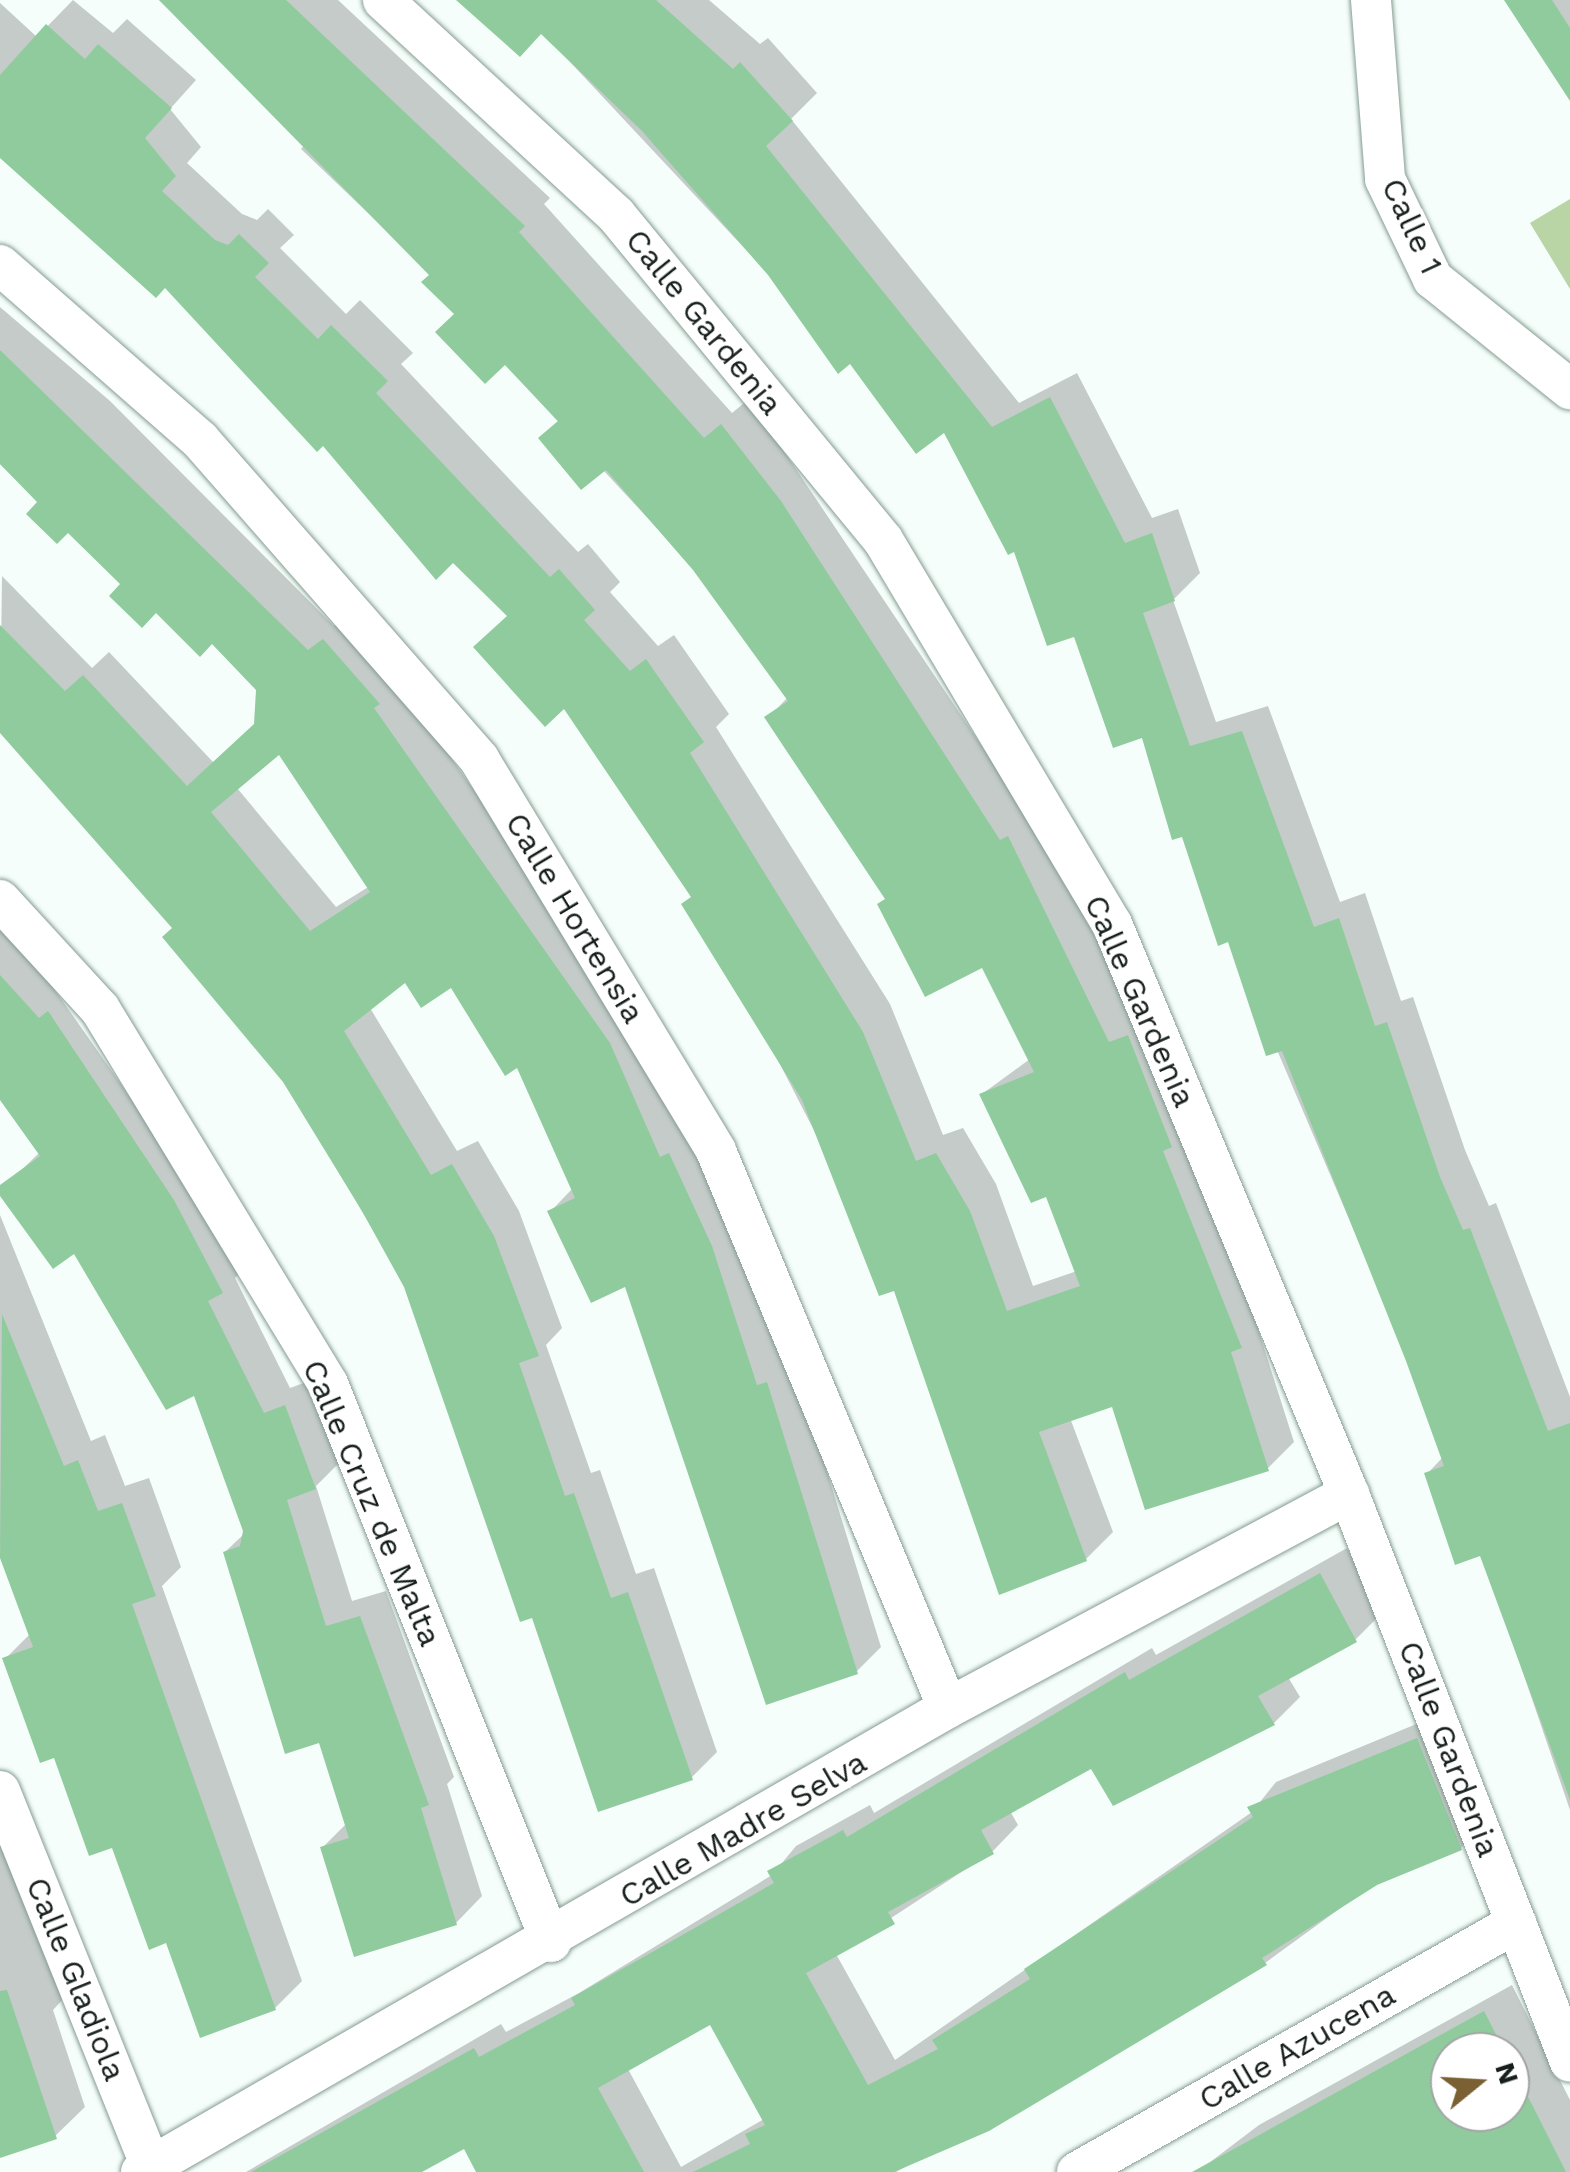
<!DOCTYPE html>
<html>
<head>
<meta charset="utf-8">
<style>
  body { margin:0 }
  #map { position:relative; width:1570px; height:2172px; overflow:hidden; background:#f5fefa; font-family:"Work Sans",sans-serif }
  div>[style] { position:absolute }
  .green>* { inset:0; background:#b9d5a6 }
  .shadow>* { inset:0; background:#0003 }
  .building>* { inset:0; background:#90cb9e }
  .roads { filter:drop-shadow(0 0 2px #859b92) drop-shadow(0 0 2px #859b92) }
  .street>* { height:40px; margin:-20px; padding:0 20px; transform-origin:20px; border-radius:20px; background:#fff }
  span { translate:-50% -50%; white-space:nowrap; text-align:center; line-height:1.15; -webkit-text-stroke:8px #fff; paint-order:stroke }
  .street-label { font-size:32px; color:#161f1b }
  .north { position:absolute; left:1430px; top:2032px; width:100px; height:100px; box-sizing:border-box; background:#fff; border:2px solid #a2a5a4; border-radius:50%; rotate:72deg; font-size:28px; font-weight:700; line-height:40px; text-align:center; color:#161f1b }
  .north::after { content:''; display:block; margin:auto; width:35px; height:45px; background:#7b6033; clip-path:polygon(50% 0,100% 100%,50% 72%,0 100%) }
</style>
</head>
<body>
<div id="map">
  <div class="green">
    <div style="clip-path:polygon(1570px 199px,1570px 289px,1530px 223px)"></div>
  </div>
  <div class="shadow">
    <div style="clip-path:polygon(73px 0,113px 33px,127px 19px,196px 80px,170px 109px,201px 147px,187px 163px,242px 214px,257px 220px,268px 209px,294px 235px,280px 248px,346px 314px,360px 300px,413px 353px,401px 364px,578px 552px,588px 544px,620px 582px,610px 592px,658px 646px,674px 635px,729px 714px,716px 727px,890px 1004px,943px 1135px,963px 1128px,996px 1184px,1033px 1286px,1077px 1271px,1048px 1194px,982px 1094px,1030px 1059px,984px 964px,887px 897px,768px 718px,788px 697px,695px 569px,457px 313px,432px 274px,301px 149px,309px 140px,159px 0,338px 0,550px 198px,544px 204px,732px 413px,749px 399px,1028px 815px,1035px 811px,1136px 1017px,1268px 1319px,1258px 1329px,1294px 1442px,1267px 1469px,1114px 1404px,1070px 1418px,1113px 1532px,1086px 1559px,895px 1288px,693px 895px,510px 615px,165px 285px,0 155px,0 3px,37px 37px)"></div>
    <div style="clip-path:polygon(461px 0,709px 0,760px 44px,768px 38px,817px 93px,791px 119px,1019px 403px,1077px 373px,1152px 518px,1178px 509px,1200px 573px,1173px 600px,1216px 722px,1268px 706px,1340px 902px,1365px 893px,1401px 1001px,1413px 997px,1465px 1150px,1489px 1206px,1496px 1203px,1570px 1397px,1570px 1810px,1482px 1553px,1427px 1474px,1443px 1457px,1409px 1360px,1143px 735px,945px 429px,850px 361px,542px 32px)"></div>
    <div style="clip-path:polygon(1525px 0,1570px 0,1570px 96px)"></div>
    <div style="clip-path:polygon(evenodd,0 307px,110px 401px,334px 626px,350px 615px,635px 1018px,792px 1358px,881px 1647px,856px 1672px,626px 1284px,550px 1212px,573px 1188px,519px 1064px,452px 984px,405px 980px,370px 1008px,457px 1151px,478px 1141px,519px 1211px,562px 1328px,546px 1345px,591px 1473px,600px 1470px,636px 1574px,654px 1568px,717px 1752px,691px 1778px,533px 1614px,406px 1286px,285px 1081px,175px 928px,0 730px,2px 576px,92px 668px,109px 652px,214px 763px,256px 723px,259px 689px,213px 641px,124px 584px,0 464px,0 307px,280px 751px,370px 886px,336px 907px,237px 788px,280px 751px)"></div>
    <div style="clip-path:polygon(0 912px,248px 1265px,235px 1278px,290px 1388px,312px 1380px,341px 1461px,316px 1486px,352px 1601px,386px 1591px,454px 1777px,447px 1784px,482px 1896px,456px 1923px,323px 1847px,347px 1823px,321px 1740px,225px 1552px,245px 1533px,195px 1393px,75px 1250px,0 1191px,40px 1152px,0 1095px)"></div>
    <div style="clip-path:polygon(0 1215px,91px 1441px,105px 1435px,125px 1486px,149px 1478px,181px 1567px,162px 1586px,302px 1981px,275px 2008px,168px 1940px,5px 1659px,31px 1633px,0 1544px)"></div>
    <div style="clip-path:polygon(evenodd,1347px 1548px,1382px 1613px,1356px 1639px,1288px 1677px,1300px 1697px,1274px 1723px,1114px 1803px,1092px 1766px,1010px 1811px,1018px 1825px,992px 1852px,836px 1954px,895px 2060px,1252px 1812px,1276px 1782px,1443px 1713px,1487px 1822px,1461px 1848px,1375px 1883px,1265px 1963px,896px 2172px,479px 2172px,465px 2146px,417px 2172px,246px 2172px,501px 2024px,506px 2032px,579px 1993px,772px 1875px,796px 1846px,870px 1805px,874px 1813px,1152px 1648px,1156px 1655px,1347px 1548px,711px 2021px,764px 2119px,681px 2167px,628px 2069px,711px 2021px)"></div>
    <div style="clip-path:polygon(0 1826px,65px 1997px,53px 2010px,85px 2107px,55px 2136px,0 2155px)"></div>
    <div style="clip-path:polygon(evenodd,1512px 1985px,1570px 2100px,1570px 2172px,1197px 2172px,1259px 2125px,1512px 1985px,1450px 2052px,1510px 2052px,1510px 2112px,1450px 2112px,1450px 2052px)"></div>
  </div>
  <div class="building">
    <div style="clip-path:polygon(159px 0,286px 0,525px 226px,519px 232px,704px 438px,721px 424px,781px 501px,1000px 840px,1008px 836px,1109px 1042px,1128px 1035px,1172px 1147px,1163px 1151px,1242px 1348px,1231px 1352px,1269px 1471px,1145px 1510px,1112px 1407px,1039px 1432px,1087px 1561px,999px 1595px,894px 1291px,879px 1296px,802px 1100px,681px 904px,691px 897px,564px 709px,545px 727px,473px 647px,507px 616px,453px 563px,436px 580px,323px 446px,317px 452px,165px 288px,156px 298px,0 158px,0 75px,46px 24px,85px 59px,98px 44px,172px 108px,145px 138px,176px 176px,162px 191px,215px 240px,228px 245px,239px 234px,269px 263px,255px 277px,318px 339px,331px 325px,388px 381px,376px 393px,550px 577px,559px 569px,595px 610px,584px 620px,630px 671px,646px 659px,704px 742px,690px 753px,863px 1032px,916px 1161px,936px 1153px,970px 1211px,1007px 1311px,1080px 1286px,1046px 1197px,1031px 1203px,979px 1094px,1034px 1072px,982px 968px,925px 997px,877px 904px,885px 899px,764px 717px,788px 701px,693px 570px,606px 470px,581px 490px,538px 438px,558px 421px,505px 365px,485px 384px,435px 332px,454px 314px,421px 282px,429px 275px)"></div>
    <div style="clip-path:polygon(456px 0,656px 0,733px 69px,740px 62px,793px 121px,766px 146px,992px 427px,1050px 397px,1125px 543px,1152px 533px,1175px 601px,1143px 613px,1190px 746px,1242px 731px,1314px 927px,1339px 918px,1375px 1026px,1387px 1022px,1440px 1177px,1463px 1230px,1470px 1228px,1548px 1431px,1570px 1423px,1570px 1800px,1480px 1556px,1455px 1565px,1424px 1473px,1444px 1466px,1406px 1361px,1282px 1051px,1266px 1056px,1228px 942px,1218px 946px,1182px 837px,1172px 840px,1142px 738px,1113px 748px,1074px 637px,1047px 646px,1014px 552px,1008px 555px,944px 433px,916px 454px,850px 364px,838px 374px,768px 275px,642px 131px,541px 34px,520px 57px)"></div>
    <div style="clip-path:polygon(1504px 0,1552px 0,1570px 28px,1570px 101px)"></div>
    <div style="clip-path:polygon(evenodd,0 350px,308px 650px,323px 639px,380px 704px,374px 708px,610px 1043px,660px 1157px,669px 1153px,712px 1246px,757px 1385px,767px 1382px,858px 1674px,766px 1705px,625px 1287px,591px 1303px,547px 1211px,575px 1198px,517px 1068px,505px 1076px,451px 988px,421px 1008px,405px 983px,344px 1031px,431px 1175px,452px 1164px,494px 1236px,539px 1356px,519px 1363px,565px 1496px,574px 1493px,611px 1598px,628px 1592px,693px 1780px,598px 1812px,532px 1618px,520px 1622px,404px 1287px,362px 1211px,283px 1082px,162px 937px,172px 928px,0 733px,0 625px,65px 691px,83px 675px,187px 786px,254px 724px,256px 690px,212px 644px,200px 657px,156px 613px,142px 628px,109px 596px,120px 584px,68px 533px,57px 544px,26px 514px,37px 502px,0 464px,0 350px,279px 755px,370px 892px,310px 931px,211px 812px,279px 755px)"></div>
    <div style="clip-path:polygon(0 975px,39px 1018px,48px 1011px,174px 1200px,223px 1293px,208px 1301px,264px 1413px,285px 1405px,316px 1489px,287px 1500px,326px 1626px,360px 1616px,429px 1805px,421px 1808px,457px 1925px,354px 1957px,320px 1847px,349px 1838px,319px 1743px,285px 1754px,223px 1552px,240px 1546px,243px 1531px,194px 1396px,166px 1410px,74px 1254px,53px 1269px,0 1196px,0 1185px,40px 1156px,0 1100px)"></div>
    <div style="clip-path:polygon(2px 1314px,64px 1466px,78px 1460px,98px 1511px,122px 1503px,156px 1596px,132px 1604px,276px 2010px,200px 2038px,166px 1943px,149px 1950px,112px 1848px,89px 1856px,54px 1758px,40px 1763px,2px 1658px,33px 1647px,0 1558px)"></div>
    <div style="clip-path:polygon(1320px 1573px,1357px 1642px,1258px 1696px,1275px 1725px,1113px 1806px,1091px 1769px,981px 1830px,994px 1854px,888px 1912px,895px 1924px,806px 1973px,868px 2085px,938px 2049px,932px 2040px,1030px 1979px,1024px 1969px,1253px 1817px,1247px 1807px,1417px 1738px,1462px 1850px,1377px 1885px,1262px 1958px,1267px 1965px,989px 2131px,894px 2172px,693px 2172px,750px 2144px,745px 2134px,765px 2125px,710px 2025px,598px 2088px,644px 2172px,476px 2172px,464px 2149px,422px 2172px,251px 2172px,474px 2048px,479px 2057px,575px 2005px,571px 1998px,774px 1883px,767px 1871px,843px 1830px,847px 1837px,1125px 1672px,1129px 1680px)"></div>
    <div style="clip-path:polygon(7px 1990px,57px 2139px,0 2158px,0 1991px)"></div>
    <div style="clip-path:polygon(1484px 2011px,1505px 2052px,1450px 2052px,1450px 2112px,1510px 2112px,1510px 2061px,1566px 2172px,1192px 2172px)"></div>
  </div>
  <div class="roads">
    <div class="street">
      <div style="left:383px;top:0;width:317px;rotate:42.7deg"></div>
      <div style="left:616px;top:215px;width:421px;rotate:50.6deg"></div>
      <div style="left:883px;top:540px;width:447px;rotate:59.2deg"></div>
      <div style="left:1112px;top:924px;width:617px;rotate:67.42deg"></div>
      <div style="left:1349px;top:1494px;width:609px;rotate:68.74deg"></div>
      <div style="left:1371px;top:0;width:180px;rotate:85.5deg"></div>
      <div style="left:1385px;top:179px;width:111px;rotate:64.4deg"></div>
      <div style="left:1433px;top:279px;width:176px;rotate:38.8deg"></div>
      <div style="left:0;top:265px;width:266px;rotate:41.2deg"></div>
      <div style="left:200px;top:440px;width:424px;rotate:48.8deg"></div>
      <div style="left:479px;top:759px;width:458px;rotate:58.8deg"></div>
      <div style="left:716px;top:1151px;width:603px;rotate:67.39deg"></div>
      <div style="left:0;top:900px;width:148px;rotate:47.5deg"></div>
      <div style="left:100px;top:1009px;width:439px;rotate:58.7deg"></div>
      <div style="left:328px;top:1384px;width:601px;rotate:68.22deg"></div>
      <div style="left:0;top:1791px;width:405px;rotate:68.1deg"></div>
      <div style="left:141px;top:2172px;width:931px;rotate:-29.9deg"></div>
      <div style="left:948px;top:1708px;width:455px;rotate:-28.1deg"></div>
      <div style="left:1077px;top:2172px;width:505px;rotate:-29.56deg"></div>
    </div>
  </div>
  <div class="street-label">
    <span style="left:1412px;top:226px;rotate:65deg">Calle 1</span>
    <span style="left:704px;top:322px;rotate:51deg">Calle Gardenia</span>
    <span style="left:575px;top:918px;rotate:59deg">Calle Hortensia</span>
    <span style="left:1140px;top:1001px;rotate:66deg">Calle Gardenia</span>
    <span style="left:372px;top:1503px;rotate:67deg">Calle Cruz de Malta</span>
    <span style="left:1449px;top:1749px;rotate:69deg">Calle Gardenia</span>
    <span style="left:743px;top:1829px;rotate:-30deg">Calle Madre Selva</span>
    <span style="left:76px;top:1979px;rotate:68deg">Calle Gladiola</span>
    <span style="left:1297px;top:2047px;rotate:-30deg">Calle Azucena</span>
  </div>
  <div class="north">N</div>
</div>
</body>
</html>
